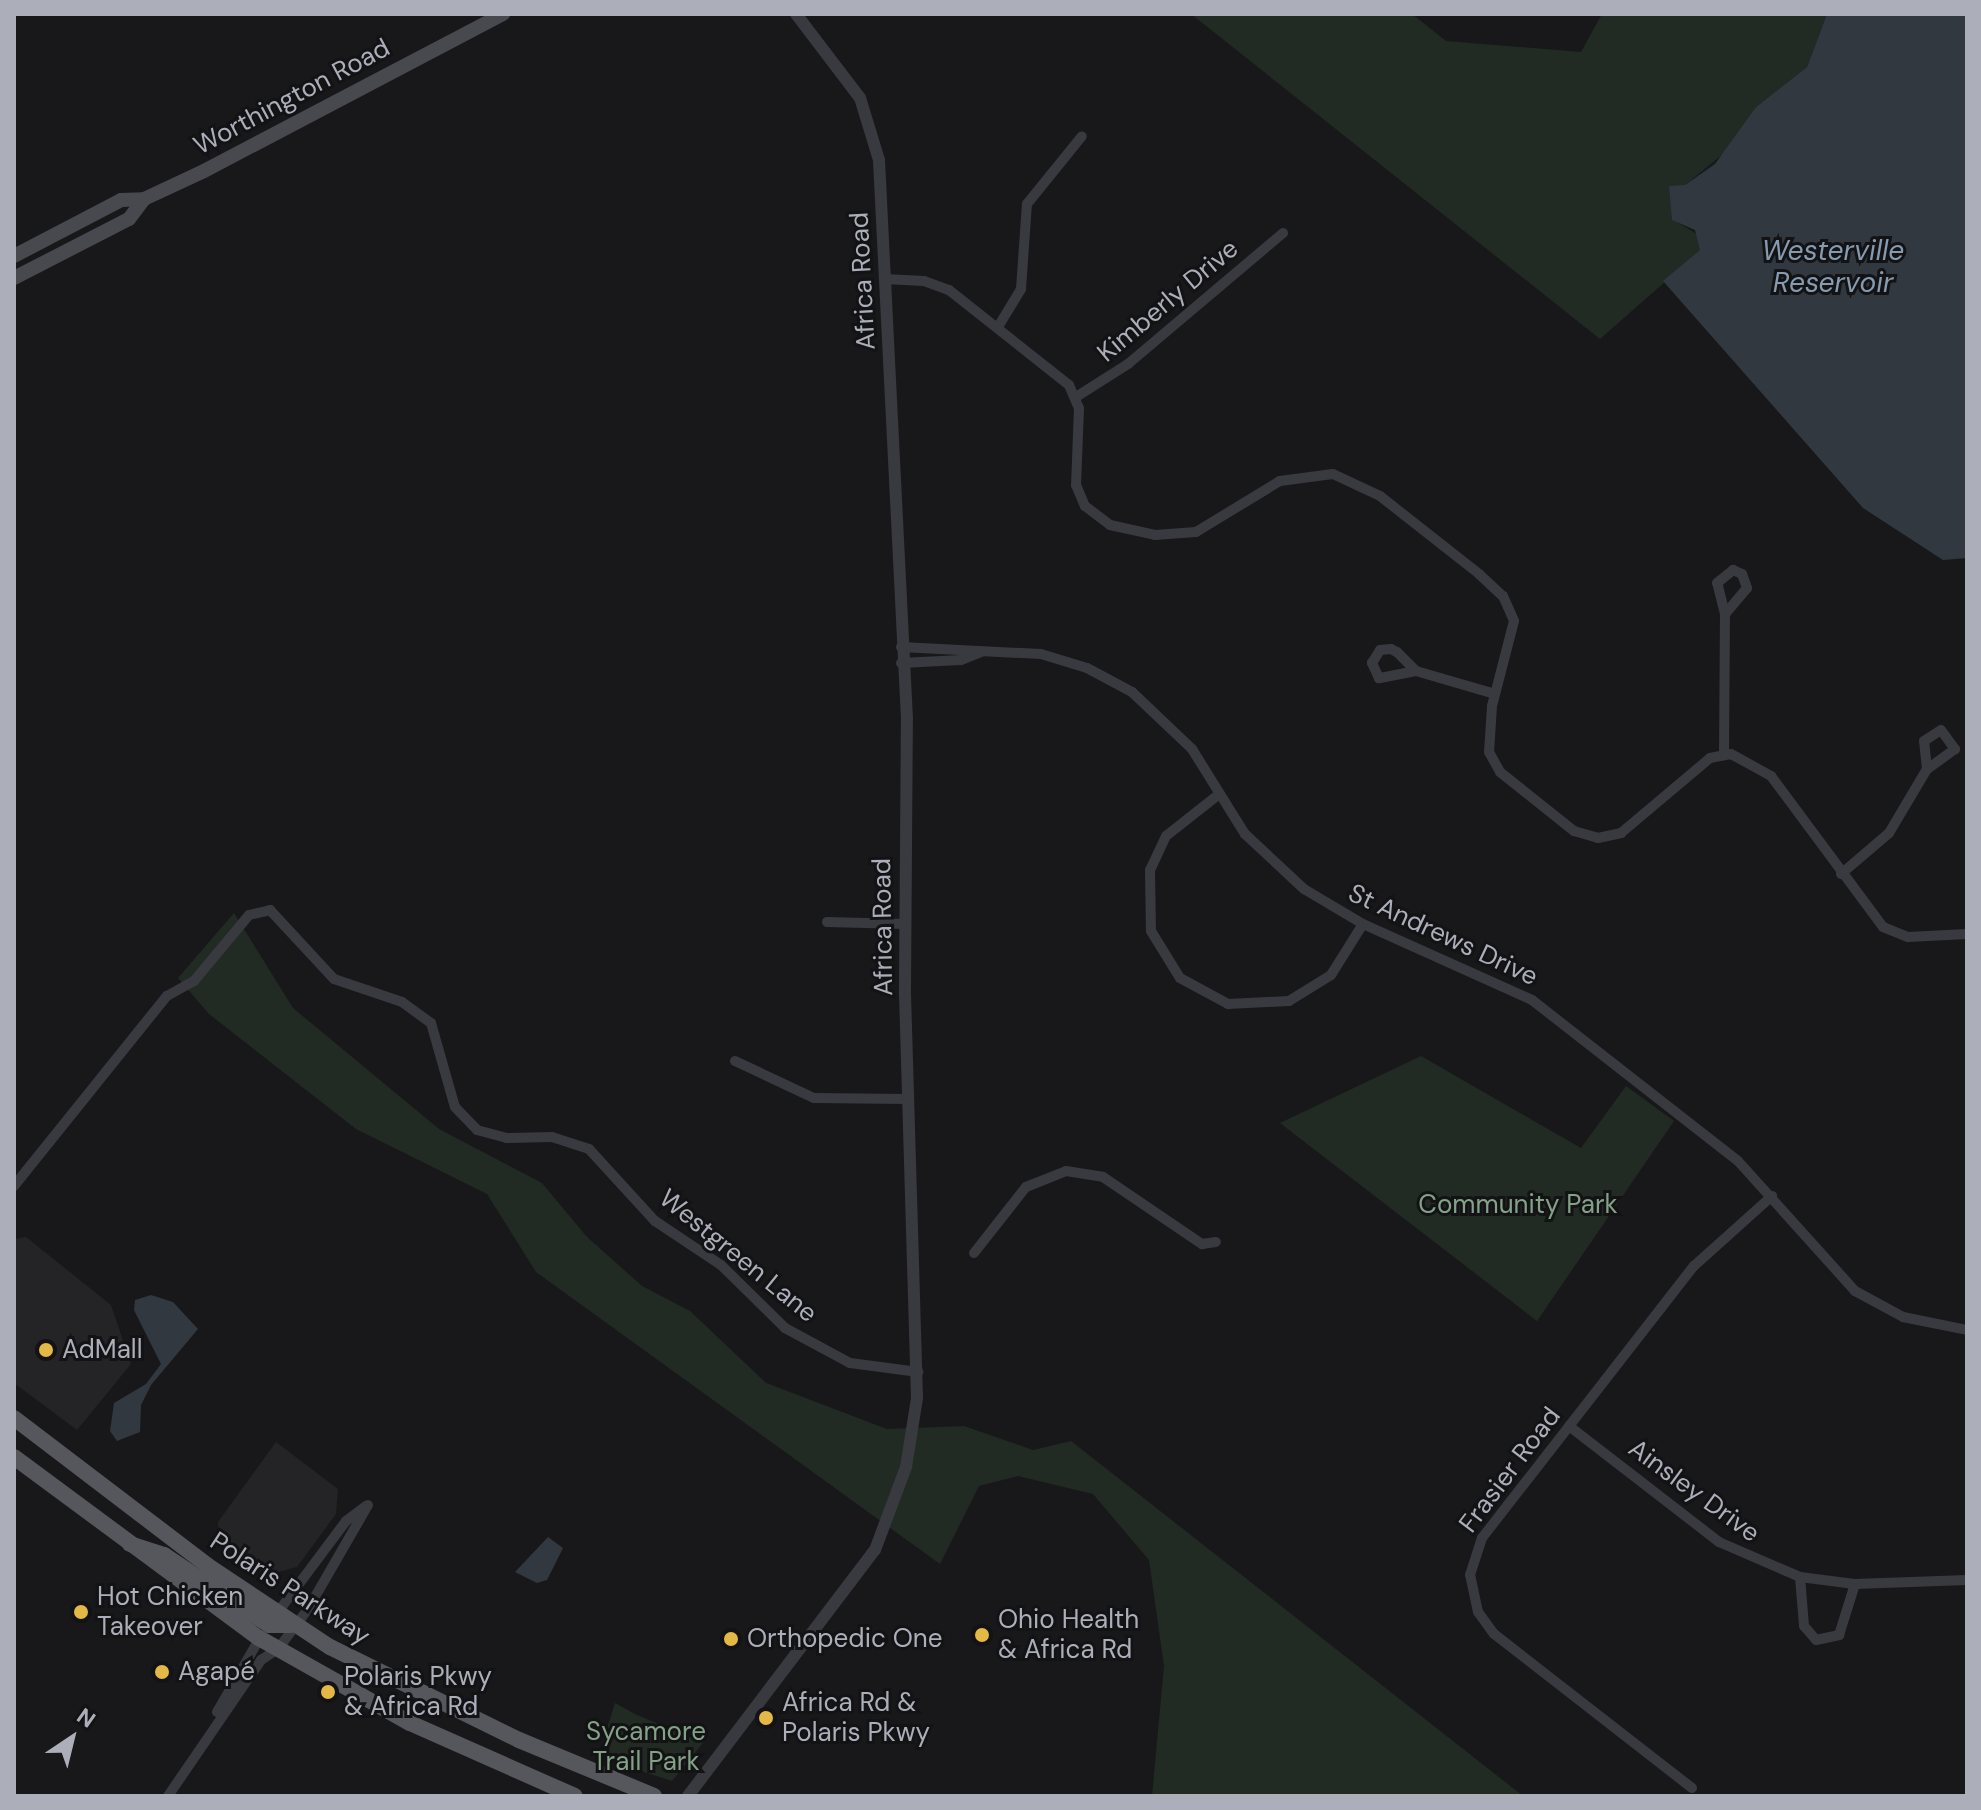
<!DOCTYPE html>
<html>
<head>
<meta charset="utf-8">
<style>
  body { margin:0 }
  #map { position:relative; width:1981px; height:1810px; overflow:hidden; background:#18181a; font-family:"DM Sans",sans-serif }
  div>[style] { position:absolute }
  .built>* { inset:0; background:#242427 }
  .green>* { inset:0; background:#222a24 }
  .water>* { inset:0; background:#31383f }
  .minor>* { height:10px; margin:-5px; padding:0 5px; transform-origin:5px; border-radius:5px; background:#393a3f }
  .tertiary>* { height:12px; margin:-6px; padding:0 6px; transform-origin:6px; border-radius:6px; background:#393a3f }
  .secondary>* { height:14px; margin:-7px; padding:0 7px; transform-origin:7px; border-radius:7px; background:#48494e }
  .primary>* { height:16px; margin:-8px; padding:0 8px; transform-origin:8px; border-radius:8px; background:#56575d }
  .dots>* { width:22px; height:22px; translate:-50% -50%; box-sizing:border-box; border:4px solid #131315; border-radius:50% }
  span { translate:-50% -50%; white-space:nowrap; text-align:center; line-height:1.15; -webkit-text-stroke:6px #131315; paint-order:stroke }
  .street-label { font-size:26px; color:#acafb9 }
  .park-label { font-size:26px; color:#84a288 }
  .poi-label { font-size:26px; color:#acafb9 }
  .left { translate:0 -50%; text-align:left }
  .water-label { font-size:28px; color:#869ab0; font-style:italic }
  .frame { position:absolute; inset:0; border:16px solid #acafb9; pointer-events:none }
  .north { position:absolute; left:32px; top:1698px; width:80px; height:80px; -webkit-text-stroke:6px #131315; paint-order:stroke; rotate:35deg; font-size:22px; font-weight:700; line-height:32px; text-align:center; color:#acafb9 }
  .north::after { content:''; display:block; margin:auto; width:28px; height:36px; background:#acafb9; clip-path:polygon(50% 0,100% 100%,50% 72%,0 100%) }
</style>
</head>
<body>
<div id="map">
  <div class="built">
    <div style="clip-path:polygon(26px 1237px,111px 1305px,131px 1364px,77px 1430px,14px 1383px,14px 1239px)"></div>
    <div style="clip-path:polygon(276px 1442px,338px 1489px,336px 1514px,297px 1567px,267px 1575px,219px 1542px,218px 1522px)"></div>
  </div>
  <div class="green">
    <div style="clip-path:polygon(1191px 14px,1412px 14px,1446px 41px,1581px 52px,1602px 14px,1827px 14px,1807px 67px,1756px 107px,1729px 149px,1685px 185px,1672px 219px,1700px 236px,1700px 251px,1600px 339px)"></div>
    <div style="clip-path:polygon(234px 913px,293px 1008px,439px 1129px,542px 1183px,587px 1237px,642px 1286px,690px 1311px,766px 1383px,887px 1429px,964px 1426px,1033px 1450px,1071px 1441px,1523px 1796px,1152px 1796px,1164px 1666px,1149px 1560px,1093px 1494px,1018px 1476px,979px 1486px,940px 1564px,536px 1272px,487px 1194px,356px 1129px,209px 1014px,178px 978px)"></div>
    <div style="clip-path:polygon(1421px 1056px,1581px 1148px,1626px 1086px,1674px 1121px,1537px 1321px,1280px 1123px)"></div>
    <div style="clip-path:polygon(615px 1703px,635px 1714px,703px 1743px,672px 1781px,616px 1763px,599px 1754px)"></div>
  </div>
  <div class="water">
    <div style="clip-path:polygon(1827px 14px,1967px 14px,1967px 558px,1943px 560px,1863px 508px,1663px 281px,1700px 250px,1695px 230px,1672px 220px,1669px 186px,1685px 185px,1715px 164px,1756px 107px,1807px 67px)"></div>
    <div style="clip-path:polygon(151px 1295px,173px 1302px,198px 1329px,151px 1385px,141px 1405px,140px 1432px,117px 1441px,110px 1431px,114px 1403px,146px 1384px,161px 1364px,134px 1310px,135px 1300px)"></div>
    <div style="clip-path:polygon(548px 1537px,563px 1548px,547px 1580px,537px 1583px,515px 1572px)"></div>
  </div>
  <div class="minor">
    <div style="left:885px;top:279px;width:39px;rotate:3deg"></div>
    <div style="left:924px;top:281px;width:27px;rotate:20deg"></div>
    <div style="left:949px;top:290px;width:153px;rotate:38.4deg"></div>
    <div style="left:1069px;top:385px;width:25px;rotate:67deg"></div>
    <div style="left:1079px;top:408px;width:77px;rotate:92.2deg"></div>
    <div style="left:1076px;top:485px;width:23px;rotate:67deg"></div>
    <div style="left:1085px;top:506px;width:31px;rotate:37deg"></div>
    <div style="left:1110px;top:525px;width:46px;rotate:12.5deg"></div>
    <div style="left:1155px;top:535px;width:41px;rotate:-4.2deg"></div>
    <div style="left:1196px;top:532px;width:98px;rotate:-31.3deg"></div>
    <div style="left:1280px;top:481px;width:53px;rotate:-7.5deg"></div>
    <div style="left:1333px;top:474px;width:52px;rotate:25.1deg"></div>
    <div style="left:1380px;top:496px;width:126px;rotate:38.2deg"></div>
    <div style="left:1479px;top:574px;width:33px;rotate:43deg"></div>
    <div style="left:1503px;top:596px;width:27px;rotate:66deg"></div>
    <div style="left:1514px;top:621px;width:88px;rotate:104.5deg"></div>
    <div style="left:1492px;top:706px;width:46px;rotate:93.7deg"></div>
    <div style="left:1489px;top:752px;width:23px;rotate:61deg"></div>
    <div style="left:1500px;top:772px;width:95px;rotate:38.6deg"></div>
    <div style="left:1574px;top:831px;width:25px;rotate:16deg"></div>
    <div style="left:1598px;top:838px;width:24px;rotate:-12deg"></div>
    <div style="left:1621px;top:833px;width:116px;rotate:-40.1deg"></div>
    <div style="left:1710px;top:758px;width:21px;rotate:-11deg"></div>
    <div style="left:1731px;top:754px;width:46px;rotate:28.8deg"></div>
    <div style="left:1771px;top:776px;width:188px;rotate:53.4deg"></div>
    <div style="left:1883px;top:927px;width:27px;rotate:22deg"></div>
    <div style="left:1908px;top:937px;width:59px;rotate:-2.9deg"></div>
    <div style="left:998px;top:327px;width:44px;rotate:-58.8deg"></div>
    <div style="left:1021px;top:289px;width:85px;rotate:-86deg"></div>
    <div style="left:1027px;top:204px;width:87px;rotate:-51deg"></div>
    <div style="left:1076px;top:397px;width:62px;rotate:-32.4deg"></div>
    <div style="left:1128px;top:364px;width:203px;rotate:-40.2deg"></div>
    <div style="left:1733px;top:570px;width:10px;rotate:24deg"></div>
    <div style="left:1742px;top:574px;width:15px;rotate:70deg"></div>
    <div style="left:1747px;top:588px;width:34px;rotate:130deg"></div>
    <div style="left:1725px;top:614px;width:32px;rotate:-104deg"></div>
    <div style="left:1717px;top:583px;width:21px;rotate:-39deg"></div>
    <div style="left:901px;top:647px;width:140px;rotate:2.9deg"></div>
    <div style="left:1041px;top:654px;width:48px;rotate:16.9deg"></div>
    <div style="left:1087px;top:668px;width:51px;rotate:28.1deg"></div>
    <div style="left:1132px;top:692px;width:83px;rotate:43.5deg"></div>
    <div style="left:1192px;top:749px;width:100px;rotate:58.1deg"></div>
    <div style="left:1245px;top:834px;width:81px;rotate:43deg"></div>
    <div style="left:1304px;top:889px;width:69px;rotate:30.7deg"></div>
    <div style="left:1363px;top:924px;width:185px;rotate:24.2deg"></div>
    <div style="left:1532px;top:1000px;width:261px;rotate:38deg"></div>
    <div style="left:1738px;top:1161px;width:175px;rotate:48deg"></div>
    <div style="left:1855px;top:1291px;width:55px;rotate:28.4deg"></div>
    <div style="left:1903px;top:1317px;width:65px;rotate:11.5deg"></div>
    <div style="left:1391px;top:649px;width:7px;rotate:27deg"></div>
    <div style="left:1397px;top:652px;width:27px;rotate:45deg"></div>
    <div style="left:1416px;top:671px;width:38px;rotate:169deg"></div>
    <div style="left:1379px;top:678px;width:17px;rotate:-115deg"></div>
    <div style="left:1372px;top:663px;width:15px;rotate:-58deg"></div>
    <div style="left:1380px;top:650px;width:11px;rotate:-5deg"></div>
    <div style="left:901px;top:663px;width:60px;rotate:-2.9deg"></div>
    <div style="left:961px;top:660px;width:22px;rotate:-22deg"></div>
    <div style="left:1416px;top:671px;width:82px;rotate:16.2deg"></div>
    <div style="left:1941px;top:730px;width:24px;rotate:54deg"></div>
    <div style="left:1955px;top:749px;width:34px;rotate:144deg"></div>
    <div style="left:1927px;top:769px;width:28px;rotate:-96deg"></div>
    <div style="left:1924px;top:741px;width:20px;rotate:-33deg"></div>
    <div style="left:1724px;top:754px;width:140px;rotate:-89.6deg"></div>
    <div style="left:1218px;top:795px;width:66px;rotate:141.7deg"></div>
    <div style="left:1166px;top:836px;width:38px;rotate:115deg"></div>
    <div style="left:1150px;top:870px;width:61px;rotate:89.1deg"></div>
    <div style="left:1151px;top:931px;width:55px;rotate:58.3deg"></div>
    <div style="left:1180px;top:978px;width:55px;rotate:28.4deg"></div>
    <div style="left:1228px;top:1004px;width:61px;rotate:-2.8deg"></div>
    <div style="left:1289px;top:1001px;width:49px;rotate:-31.8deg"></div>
    <div style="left:1331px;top:975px;width:60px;rotate:-57.9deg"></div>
    <div style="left:1841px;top:874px;width:63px;rotate:-40.5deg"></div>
    <div style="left:1889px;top:833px;width:74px;rotate:-59.3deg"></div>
    <div style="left:827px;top:922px;width:77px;rotate:1.5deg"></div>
    <div style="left:735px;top:1061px;width:87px;rotate:25.1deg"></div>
    <div style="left:814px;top:1098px;width:94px;rotate:0.6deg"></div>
    <div style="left:14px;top:1186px;width:244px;rotate:-51.2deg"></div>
    <div style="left:167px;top:996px;width:31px;rotate:-29deg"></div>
    <div style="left:194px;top:981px;width:86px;rotate:-50.2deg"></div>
    <div style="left:249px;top:915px;width:22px;rotate:-13deg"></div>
    <div style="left:270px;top:910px;width:94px;rotate:47.2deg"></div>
    <div style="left:334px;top:979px;width:72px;rotate:18.7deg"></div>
    <div style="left:402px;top:1002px;width:36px;rotate:36deg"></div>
    <div style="left:431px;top:1023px;width:87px;rotate:74.1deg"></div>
    <div style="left:455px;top:1107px;width:32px;rotate:46deg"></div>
    <div style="left:477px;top:1130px;width:30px;rotate:15deg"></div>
    <div style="left:506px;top:1138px;width:46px;rotate:-1.2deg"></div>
    <div style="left:552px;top:1137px;width:39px;rotate:18deg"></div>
    <div style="left:589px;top:1149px;width:98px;rotate:47.5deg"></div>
    <div style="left:655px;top:1221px;width:79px;rotate:33.7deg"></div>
    <div style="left:721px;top:1265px;width:90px;rotate:44.5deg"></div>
    <div style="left:785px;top:1328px;width:74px;rotate:28.3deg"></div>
    <div style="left:850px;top:1363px;width:69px;rotate:7.5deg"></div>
    <div style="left:974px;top:1253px;width:84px;rotate:-51.8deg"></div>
    <div style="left:1026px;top:1187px;width:43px;rotate:-21.8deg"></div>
    <div style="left:1066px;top:1171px;width:37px;rotate:9deg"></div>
    <div style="left:1103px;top:1177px;width:120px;rotate:34.1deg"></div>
    <div style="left:1202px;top:1244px;width:14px;rotate:-8deg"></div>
    <div style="left:1569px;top:1426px;width:190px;rotate:37.7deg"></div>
    <div style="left:1719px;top:1542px;width:88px;rotate:23.4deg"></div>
    <div style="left:1800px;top:1577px;width:49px;rotate:85.3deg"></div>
    <div style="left:1804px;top:1626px;width:18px;rotate:49deg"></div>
    <div style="left:1816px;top:1640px;width:24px;rotate:-12deg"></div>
    <div style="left:1839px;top:1635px;width:53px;rotate:-72.6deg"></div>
    <div style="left:1800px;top:1577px;width:55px;rotate:7.3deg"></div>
    <div style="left:1855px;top:1584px;width:112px;rotate:-2deg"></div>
    <div style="left:275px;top:1616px;width:119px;rotate:-53.2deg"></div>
    <div style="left:346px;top:1521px;width:25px;rotate:-37deg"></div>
    <div style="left:217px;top:1712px;width:88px;rotate:-59.9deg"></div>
    <div style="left:1692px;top:1788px;width:251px;rotate:-142.1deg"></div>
    <div style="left:1494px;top:1634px;width:27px;rotate:-126deg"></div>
    <div style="left:1478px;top:1612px;width:38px;rotate:-102deg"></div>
    <div style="left:1470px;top:1575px;width:39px;rotate:-72deg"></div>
    <div style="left:1482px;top:1538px;width:345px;rotate:-52.1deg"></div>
    <div style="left:1694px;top:1266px;width:105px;rotate:-41.9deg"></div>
    <div style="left:168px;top:1796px;width:165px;rotate:-55.6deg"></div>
    <div style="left:261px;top:1660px;width:20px;rotate:-33deg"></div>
    <div style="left:278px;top:1649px;width:50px;rotate:-53.1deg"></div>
    <div style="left:308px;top:1609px;width:120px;rotate:-60deg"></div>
  </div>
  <div class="tertiary">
    <div style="left:688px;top:1796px;width:309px;rotate:-52.8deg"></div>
    <div style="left:875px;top:1550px;width:89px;rotate:-69.5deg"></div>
    <div style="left:906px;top:1467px;width:70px;rotate:-80.9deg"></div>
    <div style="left:917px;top:1398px;width:407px;rotate:-91.7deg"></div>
    <div style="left:905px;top:991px;width:272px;rotate:-89.6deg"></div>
    <div style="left:907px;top:719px;width:560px;rotate:-92.87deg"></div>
    <div style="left:879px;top:160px;width:65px;rotate:-107deg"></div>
    <div style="left:860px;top:98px;width:106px;rotate:-127.3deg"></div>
  </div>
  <div class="secondary">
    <div style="left:14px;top:256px;width:121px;rotate:-27.6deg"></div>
    <div style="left:121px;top:200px;width:23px;rotate:-2deg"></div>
    <div style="left:144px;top:199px;width:66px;rotate:-25deg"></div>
    <div style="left:204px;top:171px;width:338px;rotate:-27.7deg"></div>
    <div style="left:14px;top:278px;width:129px;rotate:-27.2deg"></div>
    <div style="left:129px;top:219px;width:25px;rotate:-53deg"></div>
  </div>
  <div class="primary">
    <div style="left:14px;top:1418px;width:244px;rotate:37.3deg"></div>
    <div style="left:208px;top:1566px;width:146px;rotate:33.6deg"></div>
    <div style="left:330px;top:1647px;width:211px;rotate:26.2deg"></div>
    <div style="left:519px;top:1740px;width:146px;rotate:22.5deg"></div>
    <div style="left:14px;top:1457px;width:305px;rotate:36.5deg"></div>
    <div style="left:259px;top:1638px;width:173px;rotate:29.4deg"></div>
    <div style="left:410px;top:1723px;width:180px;rotate:23.9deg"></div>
    <div style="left:130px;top:1544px;width:36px;rotate:18deg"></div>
    <div style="left:164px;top:1555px;width:126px;rotate:33.7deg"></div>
    <div style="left:269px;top:1625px;width:22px"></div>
  </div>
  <div class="dots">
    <div style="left:46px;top:1350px;background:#e3b847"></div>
    <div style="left:81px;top:1612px;background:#e3b847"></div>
    <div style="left:982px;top:1635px;background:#e3b847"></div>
    <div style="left:731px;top:1639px;background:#e3b847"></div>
    <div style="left:162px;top:1672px;background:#e3b847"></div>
    <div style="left:328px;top:1692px;background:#e3b847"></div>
    <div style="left:766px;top:1718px;background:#e3b847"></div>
  </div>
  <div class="street-label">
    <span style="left:292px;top:97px;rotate:-28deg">Worthington Road</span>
    <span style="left:863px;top:281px;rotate:-93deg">Africa Road</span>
    <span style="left:1168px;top:301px;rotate:-40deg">Kimberly Drive</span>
    <span style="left:883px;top:927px;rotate:-91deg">Africa Road</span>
    <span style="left:1443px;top:935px;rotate:25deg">St Andrews Drive</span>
    <span style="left:738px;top:1256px;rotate:39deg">Westgreen Lane</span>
    <span style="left:1510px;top:1470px;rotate:-53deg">Frasier Road</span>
    <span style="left:1694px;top:1491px;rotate:36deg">Ainsley Drive</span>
    <span style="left:290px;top:1589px;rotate:33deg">Polaris Parkway</span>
  </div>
  <div class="park-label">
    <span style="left:1518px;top:1205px">Community Park</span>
    <span style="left:646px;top:1747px">Sycamore<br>Trail Park</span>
  </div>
  <div class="poi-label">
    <span class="left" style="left:62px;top:1350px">AdMall</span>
    <span class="left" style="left:97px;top:1612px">Hot Chicken<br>Takeover</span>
    <span class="left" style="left:998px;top:1635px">Ohio Health<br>&amp; Africa Rd</span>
    <span class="left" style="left:747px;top:1639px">Orthopedic One</span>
    <span class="left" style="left:178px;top:1672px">Agapé</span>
    <span class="left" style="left:344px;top:1692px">Polaris Pkwy<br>&amp; Africa Rd</span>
    <span class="left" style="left:782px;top:1718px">Africa Rd &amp;<br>Polaris Pkwy</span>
  </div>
  <div class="water-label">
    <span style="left:1833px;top:267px">Westerville<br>Reservoir</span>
  </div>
  <div class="frame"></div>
  <div class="north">N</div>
</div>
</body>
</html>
